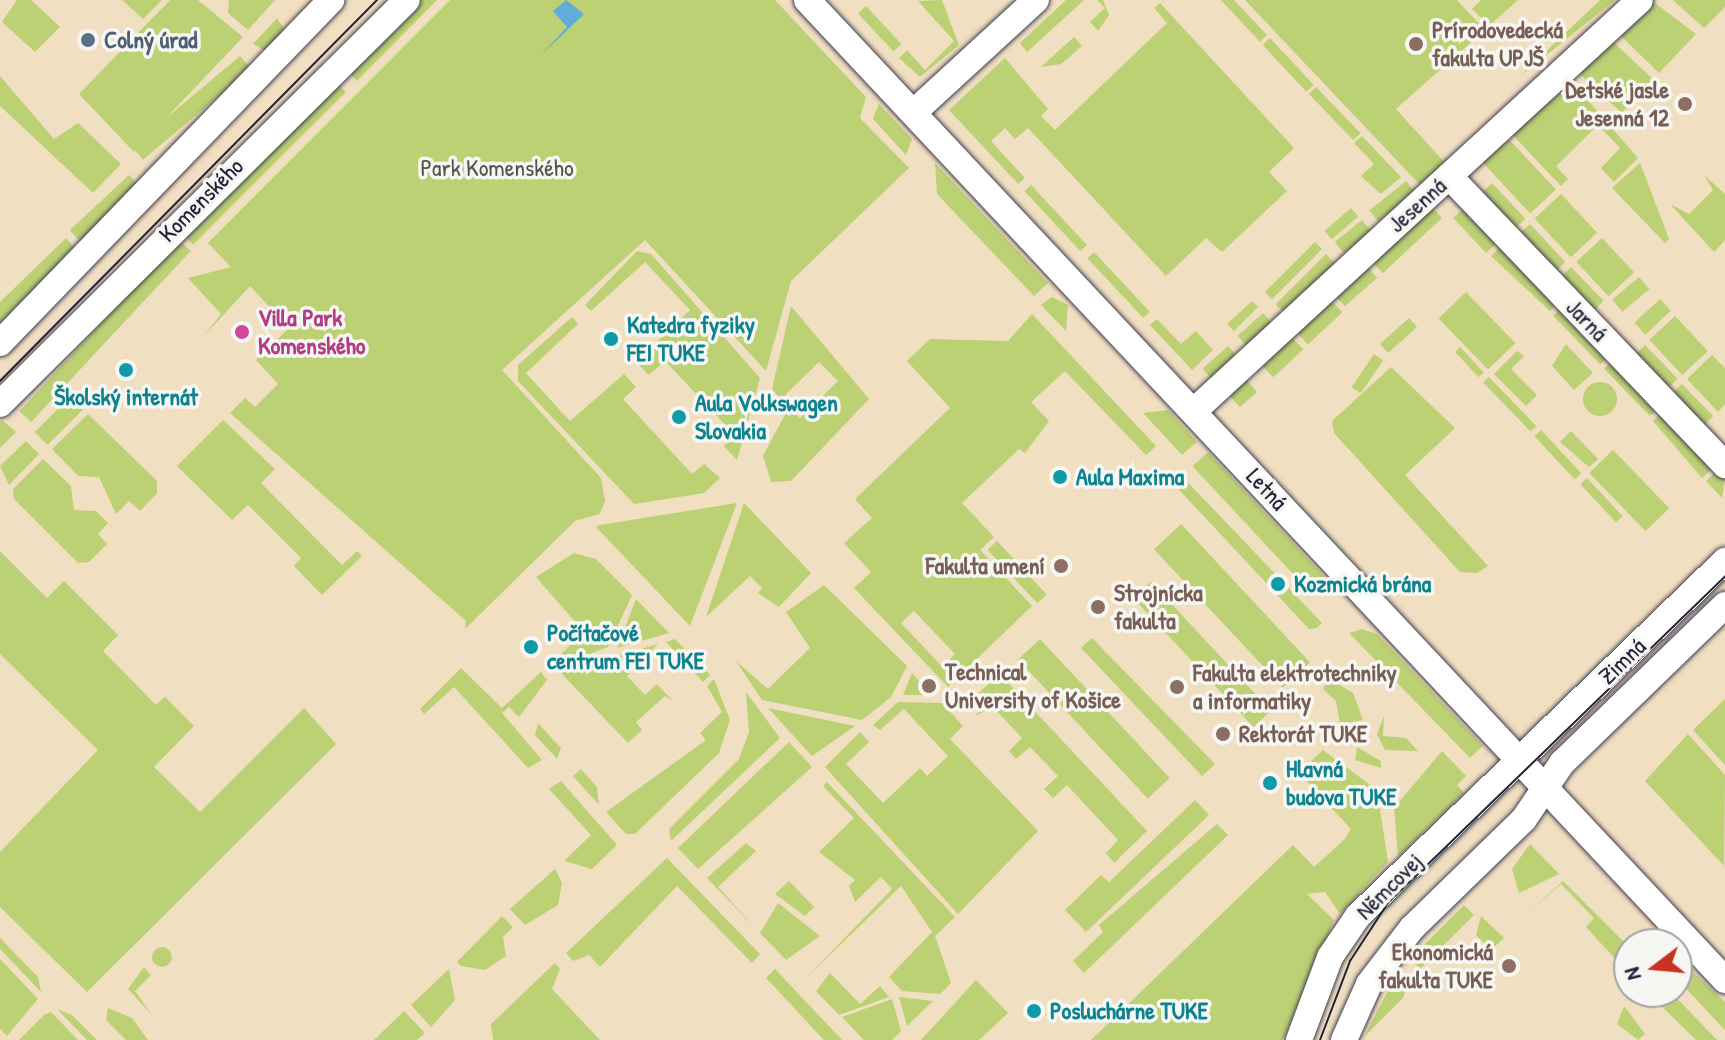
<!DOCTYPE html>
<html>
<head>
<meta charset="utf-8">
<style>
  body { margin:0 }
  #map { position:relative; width:1725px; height:1040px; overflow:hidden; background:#f1dfc2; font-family:"Patrick Hand",sans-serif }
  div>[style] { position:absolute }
  .green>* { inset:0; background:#bcd074; transform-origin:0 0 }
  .round { border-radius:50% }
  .water>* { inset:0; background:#61adda }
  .roads { filter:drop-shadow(0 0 2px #413e4f) drop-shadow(0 0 2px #413e4f) }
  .minor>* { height:26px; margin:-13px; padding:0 13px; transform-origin:13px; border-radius:13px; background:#fff }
  .tram>* { height:2px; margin:-1px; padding:0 1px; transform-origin:1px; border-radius:1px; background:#22223b }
  .dots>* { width:22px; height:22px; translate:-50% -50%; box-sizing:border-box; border:4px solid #f6f6f2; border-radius:50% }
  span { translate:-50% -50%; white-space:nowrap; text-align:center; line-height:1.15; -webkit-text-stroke:7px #f6f6f2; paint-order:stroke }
  .education-label { font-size:24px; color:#785e54; font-weight:700 }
  .left { translate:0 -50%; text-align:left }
  .right { translate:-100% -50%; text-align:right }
  .service-label { font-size:24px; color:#4e5e75; font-weight:700 }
  .park-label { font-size:24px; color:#50564c }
  .street-label { font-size:24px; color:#22223b }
  .hotel-label { font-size:24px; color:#b23c85; font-weight:700 }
  .culture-label { font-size:24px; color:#0d838f; font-weight:700 }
  .north { position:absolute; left:1613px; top:928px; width:80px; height:80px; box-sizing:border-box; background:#f6f6f2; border:2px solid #a1a1a9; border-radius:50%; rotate:254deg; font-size:22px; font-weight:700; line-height:32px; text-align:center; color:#22223b }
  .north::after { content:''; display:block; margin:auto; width:28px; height:36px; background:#c8321e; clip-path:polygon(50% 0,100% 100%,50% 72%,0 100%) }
</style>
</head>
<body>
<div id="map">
  <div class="green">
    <div style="clip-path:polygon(17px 0,31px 0,60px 27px,35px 52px,2px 22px)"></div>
    <div style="clip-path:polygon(122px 0,162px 0,143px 19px)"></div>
    <div style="clip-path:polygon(170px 0,198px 0,243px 37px,134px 152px,79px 94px)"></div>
    <div style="clip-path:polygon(229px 0,275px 0,248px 30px,228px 13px)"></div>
    <div style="clip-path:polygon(417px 0,437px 0,357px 81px,347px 70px)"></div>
    <div style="clip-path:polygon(450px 0,775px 0,866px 97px,860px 118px,909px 168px,791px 281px,766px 371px,645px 240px,502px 370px,601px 478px,605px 501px,600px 514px,575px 521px,465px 629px,466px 621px,230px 413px,245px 398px,255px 407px,278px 384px,256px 360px,289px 328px,250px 286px,203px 337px,221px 314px,188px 278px,231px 267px,208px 243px)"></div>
    <div style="clip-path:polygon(942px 0,959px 45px,920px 77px,899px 58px,907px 50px,925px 70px,954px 41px,918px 1px)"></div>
    <div style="clip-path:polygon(1066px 0,1084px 0,1027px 52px,1020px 43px)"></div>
    <div style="clip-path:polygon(1097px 0,1103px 0,1109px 15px,1098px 31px,1090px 22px,1105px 8px)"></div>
    <div style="clip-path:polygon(1221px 0,1234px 0,1267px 35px,1260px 42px)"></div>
    <div style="clip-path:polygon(1245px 0,1457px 0,1485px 30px,1396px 109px,1446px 164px,1421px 186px)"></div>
    <div style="clip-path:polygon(1481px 0,1518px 0,1489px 26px,1472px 9px)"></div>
    <div style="clip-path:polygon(1600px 0,1615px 0,1519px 77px)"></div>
    <div style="clip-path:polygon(1651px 0,1696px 34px,1659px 73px,1617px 32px)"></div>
    <div style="clip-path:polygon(1673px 0,1725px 0,1725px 7px,1704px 28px)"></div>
    <div style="clip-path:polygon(1160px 3px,1294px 148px,1269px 172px,1287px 191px,1222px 252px,1206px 238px,1166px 276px,1028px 128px,1015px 139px,1005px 128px,991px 141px,1025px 178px,1018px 184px,949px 110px,1005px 58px,1048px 109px,1041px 116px,1055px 130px,1167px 23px,1154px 8px)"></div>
    <div style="left:866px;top:6px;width:52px;height:11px;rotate:47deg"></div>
    <div style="clip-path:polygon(277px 18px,288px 35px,268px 52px,253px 44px)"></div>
    <div style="clip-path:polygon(1074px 37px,1082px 46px,1061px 64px,1041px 67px)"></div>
    <div style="left:1270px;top:38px;width:64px;height:10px;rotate:47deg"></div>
    <div style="left:1610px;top:39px;width:59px;height:46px;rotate:43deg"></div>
    <div style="left:240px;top:56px;width:17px;height:141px;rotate:50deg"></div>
    <div style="clip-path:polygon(0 76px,54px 139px,78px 123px,121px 164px,93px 193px,0 106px)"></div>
    <div style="left:336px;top:82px;width:14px;height:216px;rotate:45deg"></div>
    <div style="left:1316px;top:87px;width:64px;height:10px;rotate:46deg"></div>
    <div style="clip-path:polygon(1566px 88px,1585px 97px,1638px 158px,1614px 182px,1601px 168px,1620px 148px,1598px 125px,1556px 166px,1568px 179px,1561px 186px,1508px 130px)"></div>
    <div style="clip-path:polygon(879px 104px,912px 139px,906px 155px,873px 119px)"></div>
    <div style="left:1504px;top:134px;width:76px;height:35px;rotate:47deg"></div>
    <div style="clip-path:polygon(1362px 136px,1401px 177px,1381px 194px,1361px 176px,1374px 164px,1354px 143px)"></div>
    <div style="clip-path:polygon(935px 163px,1048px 283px,1034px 296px,937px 194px)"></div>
    <div style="clip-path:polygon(1640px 163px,1669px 239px,1665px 243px,1612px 188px)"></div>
    <div style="left:129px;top:175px;width:16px;height:81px;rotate:47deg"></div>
    <div style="clip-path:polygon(1704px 175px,1725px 194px,1725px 240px,1714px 252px,1670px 204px,1689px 214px,1713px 190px)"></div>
    <div style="left:1406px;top:181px;width:14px;height:47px;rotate:51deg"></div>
    <div style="left:1492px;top:183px;width:49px;height:16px;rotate:47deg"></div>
    <div style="left:1031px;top:185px;width:82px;height:9px;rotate:47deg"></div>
    <div style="left:1561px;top:194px;width:53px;height:36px;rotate:47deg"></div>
    <div style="left:1429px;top:204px;width:19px;height:81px;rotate:47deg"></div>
    <div style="left:1465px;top:207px;width:48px;height:16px;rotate:47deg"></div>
    <div style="left:1351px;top:208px;width:11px;height:35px;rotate:49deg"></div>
    <div style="left:1362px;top:220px;width:14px;height:35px;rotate:51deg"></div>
    <div style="left:1530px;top:224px;width:52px;height:15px;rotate:47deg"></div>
    <div style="clip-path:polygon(66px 238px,76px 249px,0 327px,0 302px)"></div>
    <div style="left:1602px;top:238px;width:47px;height:35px;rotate:47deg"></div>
    <div style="left:179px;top:240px;width:16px;height:234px;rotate:43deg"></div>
    <div style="left:1315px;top:242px;width:10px;height:71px;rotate:45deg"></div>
    <div style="clip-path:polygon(1501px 246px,1557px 304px,1550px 311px,1491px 256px)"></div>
    <div style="clip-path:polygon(637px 251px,651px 254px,760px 378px,737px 460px,724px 446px,735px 435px,665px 361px,649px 375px,636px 362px,690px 310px,645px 262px,591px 311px,585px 305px)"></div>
    <div style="left:1094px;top:252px;width:82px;height:9px;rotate:47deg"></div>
    <div style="left:1326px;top:254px;width:14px;height:71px;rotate:45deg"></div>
    <div style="left:1364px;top:263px;width:20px;height:43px;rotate:49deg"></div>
    <div style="left:1571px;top:267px;width:47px;height:15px;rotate:46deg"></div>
    <div style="left:1639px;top:277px;width:16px;height:35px;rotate:50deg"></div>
    <div style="left:1466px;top:292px;width:71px;height:38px;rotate:46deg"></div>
    <div style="clip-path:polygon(1052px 297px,1068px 305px,1066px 331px,1041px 305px)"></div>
    <div style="left:1328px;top:297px;width:21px;height:47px;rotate:47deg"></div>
    <div style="left:1660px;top:299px;width:16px;height:35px;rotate:47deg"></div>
    <div style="clip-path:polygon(1252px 301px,1258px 307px,1234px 331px,1227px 324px)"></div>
    <div style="clip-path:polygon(791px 306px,869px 399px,791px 481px,771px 482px,763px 456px,789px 407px,800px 418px,838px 381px,819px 362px,781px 399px,772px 389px)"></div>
    <div style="left:1561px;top:308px;width:68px;height:11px;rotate:46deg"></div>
    <div style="left:1263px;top:313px;width:13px;height:34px;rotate:48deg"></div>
    <div style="clip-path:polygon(1032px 314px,1156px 446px,1146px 455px,1065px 371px,1031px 402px,1049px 421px,1025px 453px,1019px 449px,962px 503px,994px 537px,980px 550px,1032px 606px,959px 676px,946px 663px,955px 654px,914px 611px,901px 623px,955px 680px,948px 687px,854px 588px,871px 572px,844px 543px,872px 518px,855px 499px,950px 408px,907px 361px,930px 339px,1008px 341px)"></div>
    <div style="left:1675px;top:316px;width:48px;height:35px;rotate:47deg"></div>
    <div style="clip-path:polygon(572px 317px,578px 324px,526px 373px,570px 421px,624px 374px,636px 387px,623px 399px,692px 474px,704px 464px,720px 478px,704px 493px,634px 504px,518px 381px,518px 365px)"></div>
    <div style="left:1409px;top:318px;width:12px;height:39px;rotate:48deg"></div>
    <div style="clip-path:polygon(1157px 319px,1181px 344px,1196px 331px,1213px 350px,1192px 370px,1150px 325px)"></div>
    <div style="left:1289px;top:334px;width:21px;height:41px;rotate:47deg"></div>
    <div style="clip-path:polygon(1566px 344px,1593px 373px,1574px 390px,1552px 366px)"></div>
    <div style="left:1645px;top:345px;width:47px;height:15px;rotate:46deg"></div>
    <div style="left:1228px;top:346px;width:13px;height:34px;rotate:48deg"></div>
    <div style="left:1460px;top:347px;width:35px;height:7px;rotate:47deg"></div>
    <div style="clip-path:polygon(1517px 351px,1524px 356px,1511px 369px,1537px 395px,1526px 406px,1494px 374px)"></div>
    <div style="left:1374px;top:354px;width:11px;height:40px;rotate:34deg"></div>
    <div style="clip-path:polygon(1712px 355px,1725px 368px,1725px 404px,1718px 412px,1687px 379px)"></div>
    <div style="left:1612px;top:361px;width:66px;height:11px;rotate:46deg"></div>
    <div style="clip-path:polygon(1391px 367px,1455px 428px,1405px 475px,1488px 566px,1477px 573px,1460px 572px,1334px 433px,1332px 421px)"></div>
    <div style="left:1244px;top:377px;width:20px;height:23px;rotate:49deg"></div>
    <div style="left:1489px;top:377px;width:68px;height:8px;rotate:46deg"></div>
    <div class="round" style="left:1583px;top:382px;width:34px;height:34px"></div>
    <div style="left:1682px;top:384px;width:45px;height:14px;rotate:46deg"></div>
    <div style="left:70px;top:397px;width:18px;height:50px;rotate:45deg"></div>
    <div style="clip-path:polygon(1168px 410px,1197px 442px,1182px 455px,1143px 413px)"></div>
    <div style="clip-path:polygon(1662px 413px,1714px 467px,1702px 478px,1653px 421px)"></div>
    <div style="clip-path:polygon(88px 414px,157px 481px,157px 493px,140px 511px,129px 501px,116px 514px,99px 477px,78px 476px,52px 449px)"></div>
    <div style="clip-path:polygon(2px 420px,16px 432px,0 448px,0 422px)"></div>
    <div style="clip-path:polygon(223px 420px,275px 469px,261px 483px,342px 565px,357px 551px,362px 556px,322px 595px,294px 566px,301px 558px,248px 505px,232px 520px,177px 466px)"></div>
    <div style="left:1541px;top:430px;width:59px;height:9px;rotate:47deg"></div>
    <div style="clip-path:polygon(1571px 431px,1598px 459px,1589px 467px,1560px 442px)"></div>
    <div style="clip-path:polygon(26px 441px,39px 454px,9px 485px,0 466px)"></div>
    <div style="left:1613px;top:450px;width:81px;height:33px;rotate:46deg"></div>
    <div style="left:1208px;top:452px;width:177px;height:21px;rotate:47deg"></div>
    <div style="clip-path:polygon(43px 459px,71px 486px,74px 510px,96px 511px,108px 523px,98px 534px,107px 544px,89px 562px,78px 563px,14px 499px,13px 489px)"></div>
    <div style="clip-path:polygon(1717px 471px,1725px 479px,1722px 498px,1706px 481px)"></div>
    <div style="clip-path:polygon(1178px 472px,1322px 623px,1317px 628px,1309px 629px,1170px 480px)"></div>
    <div style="left:1587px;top:478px;width:52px;height:9px;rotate:47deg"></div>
    <div style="clip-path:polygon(737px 503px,690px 626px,596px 527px,600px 525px)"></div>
    <div style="clip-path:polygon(744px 503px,811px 573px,779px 607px,758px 593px,762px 588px,750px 576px,706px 617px)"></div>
    <div style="left:1181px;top:524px;width:189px;height:37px;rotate:47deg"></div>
    <div style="left:997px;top:541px;width:73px;height:13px;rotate:47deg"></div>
    <div style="clip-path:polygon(0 551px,47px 598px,64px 581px,118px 635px,103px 651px,156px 705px,165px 697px,194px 726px,154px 767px,200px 812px,304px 708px,336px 744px,87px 992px,0 907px,0 852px,98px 750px,0 654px)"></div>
    <div style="clip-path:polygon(574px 553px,596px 559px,632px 595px,608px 647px,555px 667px,552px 663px,584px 632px,536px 577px)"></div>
    <div style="left:1151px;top:582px;width:176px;height:24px;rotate:47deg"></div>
    <div style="clip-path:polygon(824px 585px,907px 666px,891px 697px,862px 720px,762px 700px,736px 661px,768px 689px,810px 648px,786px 612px)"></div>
    <div style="clip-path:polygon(636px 599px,669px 633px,617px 648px)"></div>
    <div style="clip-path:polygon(1362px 629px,1377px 634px,1483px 746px,1470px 758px,1349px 633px)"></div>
    <div style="clip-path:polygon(1092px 638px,1215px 764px,1202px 776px,1081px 648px)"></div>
    <div style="clip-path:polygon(675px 639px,710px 675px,703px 682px,666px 642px)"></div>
    <div style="left:1040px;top:639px;width:190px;height:30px;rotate:47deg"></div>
    <div style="clip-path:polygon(658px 644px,627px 676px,645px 695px,657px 684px,673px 701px,665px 696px,636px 722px,642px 730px,628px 743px,561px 673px)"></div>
    <div style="clip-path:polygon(461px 668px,502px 708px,541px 672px,547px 680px,519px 717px,509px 707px,502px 713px,542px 760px,528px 768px,454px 687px,424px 714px,420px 709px)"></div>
    <div style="clip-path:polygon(912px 673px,932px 695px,903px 695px)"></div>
    <div style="clip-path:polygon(999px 673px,1147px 831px,1114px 863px,1106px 853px,1118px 840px,1067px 785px,1053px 798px,1044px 789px,1058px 776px,1030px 747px,1016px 759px,1009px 751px,1022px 738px,993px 707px,975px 716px,988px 703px,979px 693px)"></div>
    <div style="clip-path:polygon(1328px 678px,1353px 693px,1363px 720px,1340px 724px,1336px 701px,1323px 689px)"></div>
    <div style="clip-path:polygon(714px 679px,730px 720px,719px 753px,635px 834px,626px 834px,606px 812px,706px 740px,700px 733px,722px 712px,707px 686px)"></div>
    <div style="clip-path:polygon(746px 692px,780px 738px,671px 841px,669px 829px,739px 759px,749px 732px)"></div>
    <div style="clip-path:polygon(1725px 699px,1725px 765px,1693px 730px)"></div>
    <div style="clip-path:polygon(898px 702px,942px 703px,963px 726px,950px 739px,1038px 831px,958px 914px,825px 767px,860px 732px,869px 742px,846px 764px,883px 803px,920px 768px,927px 776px,948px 756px,904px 709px,880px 730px,873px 725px)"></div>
    <div style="clip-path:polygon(768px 708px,855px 726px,812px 756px)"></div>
    <div style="clip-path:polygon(1384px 716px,1383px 736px,1406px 738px,1418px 751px,1385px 750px,1377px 734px)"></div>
    <div style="clip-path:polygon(538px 723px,561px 748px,557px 759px,535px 735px)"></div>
    <div style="clip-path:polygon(1688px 734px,1725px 775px,1724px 866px,1645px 781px)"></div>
    <div style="clip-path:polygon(789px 742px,812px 767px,698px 869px,678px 848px)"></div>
    <div style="clip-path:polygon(1357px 747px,1381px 761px,1381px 768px,1355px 760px)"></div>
    <div style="clip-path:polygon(1323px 750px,1377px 790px,1388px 862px,1340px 914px,1325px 892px,1307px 894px,1334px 920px,1283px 1040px,1091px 1040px,1293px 845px,1314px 867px,1345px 839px,1351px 829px,1299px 773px)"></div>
    <div style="clip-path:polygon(1442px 751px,1466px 776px,1457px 785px,1464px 793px,1398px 856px,1394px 808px)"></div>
    <div style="clip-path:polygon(581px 769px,597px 787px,599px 805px,573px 776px)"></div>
    <div style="clip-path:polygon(561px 781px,617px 845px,592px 869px,564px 861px,591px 835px,549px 789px)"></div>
    <div style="clip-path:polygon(827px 782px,955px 917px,935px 936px,951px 983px,940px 994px,902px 991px,889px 977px,932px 932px,901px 886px,806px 978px,892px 889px,881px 877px,855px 902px,849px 886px,855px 880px,819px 852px,854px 818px,823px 786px)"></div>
    <div style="clip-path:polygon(1195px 800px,1209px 815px,1086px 932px,1065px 910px,1101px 875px,1109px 882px)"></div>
    <div style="clip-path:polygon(1217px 824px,1228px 835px,1084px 973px,1073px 961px,1103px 932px,1099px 925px)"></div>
    <div style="clip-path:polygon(746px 843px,756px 851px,718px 887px,757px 930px,707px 878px)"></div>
    <div style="clip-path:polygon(1530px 844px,1559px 874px,1519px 893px,1512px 869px)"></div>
    <div style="clip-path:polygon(667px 858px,760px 954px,752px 963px,677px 886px,600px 967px,589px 955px,573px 961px,566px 953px)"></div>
    <div style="clip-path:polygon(555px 869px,562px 883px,558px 905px,525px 925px,510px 909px)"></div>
    <div style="clip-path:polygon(789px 881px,814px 907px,805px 916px,775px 894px)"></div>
    <div style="clip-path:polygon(1563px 881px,1629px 947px,1629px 974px,1586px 927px,1594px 918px,1561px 884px,1522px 918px)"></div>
    <div style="clip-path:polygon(778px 903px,820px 936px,786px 960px,760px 933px)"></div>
    <div style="left:1464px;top:905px;width:14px;height:76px;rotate:45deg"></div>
    <div style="clip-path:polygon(502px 916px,513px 927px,503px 937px,506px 956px,485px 970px,461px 966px,457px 962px)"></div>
    <div style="clip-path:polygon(1481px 916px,1504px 938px,1491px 950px,1476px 935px)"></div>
    <div style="clip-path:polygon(0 938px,38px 977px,41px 992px,0 949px)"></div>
    <div class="round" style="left:152px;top:947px;width:20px;height:20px"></div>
    <div style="clip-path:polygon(1677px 957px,1725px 1002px,1725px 1030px,1677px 979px)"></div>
    <div style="clip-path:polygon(0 959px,38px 999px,7px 1036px,0 1029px)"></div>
    <div style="clip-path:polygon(555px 963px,560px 969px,552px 989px,600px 1040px,493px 1040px,491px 1024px)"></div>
    <div style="clip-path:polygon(144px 967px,151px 975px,135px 991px,152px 1015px,128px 989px)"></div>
    <div style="clip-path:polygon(449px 969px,455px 1000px,431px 1027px,411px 1005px)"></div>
    <div style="clip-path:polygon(775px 969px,842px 1040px,824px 1040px,766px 978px)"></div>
    <div style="clip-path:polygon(830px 973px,860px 1004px,880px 986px,889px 997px,839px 1015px,816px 991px)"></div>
    <div style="clip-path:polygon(1396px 975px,1408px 983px,1403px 998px,1364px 1037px)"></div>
    <div style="clip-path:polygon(976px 980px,1008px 1013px,979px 1040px,921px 1040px)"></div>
    <div style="clip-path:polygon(1647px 992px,1671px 992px,1717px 1040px,1696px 1040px)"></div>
    <div style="clip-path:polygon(899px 997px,933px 1001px,907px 1026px)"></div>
    <div style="clip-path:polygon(892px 999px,901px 1031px,892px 1040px,864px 1040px,842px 1017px)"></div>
    <div style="clip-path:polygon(1624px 1006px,1645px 1034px,1638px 1040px,1617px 1024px)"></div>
    <div style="clip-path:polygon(108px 1008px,132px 1018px,148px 1040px,126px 1040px,106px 1020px)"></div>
    <div style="clip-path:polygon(57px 1009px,72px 1015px,97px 1040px,87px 1040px)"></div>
    <div style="clip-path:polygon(404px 1011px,425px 1033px,417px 1040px,374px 1040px)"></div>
    <div style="clip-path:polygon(51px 1012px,78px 1040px,19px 1040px,44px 1015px)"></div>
  </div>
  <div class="water">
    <div style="clip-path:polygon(566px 0,584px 14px,540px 56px,567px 27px,553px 11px)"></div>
  </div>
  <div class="roads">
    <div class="minor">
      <div style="left:807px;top:0;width:1343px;rotate:46.87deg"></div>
      <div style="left:913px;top:113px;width:167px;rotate:-42.6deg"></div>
      <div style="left:1449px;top:176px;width:400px;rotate:46.3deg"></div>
      <div style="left:0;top:343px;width:477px;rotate:-46deg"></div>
      <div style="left:0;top:404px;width:573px;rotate:-44.79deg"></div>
      <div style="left:1194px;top:411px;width:606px;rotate:-42.66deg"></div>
      <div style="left:1299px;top:1040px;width:89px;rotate:-69.5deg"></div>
      <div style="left:1330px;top:957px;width:50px;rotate:-55.7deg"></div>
      <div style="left:1358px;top:916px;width:511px;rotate:-44.05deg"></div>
      <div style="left:1344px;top:1040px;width:61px;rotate:-65.9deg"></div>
      <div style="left:1369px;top:984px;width:71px;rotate:-52.5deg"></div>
      <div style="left:1412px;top:928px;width:156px;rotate:-44.2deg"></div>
      <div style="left:1524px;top:819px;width:68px;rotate:-55.8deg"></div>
      <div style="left:1562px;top:763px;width:227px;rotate:-44.1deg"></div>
    </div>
  </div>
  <div class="tram">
    <div style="left:0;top:381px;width:536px;rotate:-45.3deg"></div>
    <div style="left:1320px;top:1040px;width:85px;rotate:-69.2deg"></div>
    <div style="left:1350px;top:961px;width:69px;rotate:-56.8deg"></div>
    <div style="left:1388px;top:903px;width:470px;rotate:-44.1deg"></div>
  </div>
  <div class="dots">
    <div style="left:88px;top:40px;background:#5c6f8a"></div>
    <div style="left:1416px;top:44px;background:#8d6e63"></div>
    <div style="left:1685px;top:104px;background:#8d6e63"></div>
    <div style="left:242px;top:332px;background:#d1479c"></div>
    <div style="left:611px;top:339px;background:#0f9aa8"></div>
    <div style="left:126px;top:370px;background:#0f9aa8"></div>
    <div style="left:679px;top:417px;background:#0f9aa8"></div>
    <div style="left:1060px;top:477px;background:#0f9aa8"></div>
    <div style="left:1061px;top:566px;background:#8d6e63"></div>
    <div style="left:1278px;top:584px;background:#0f9aa8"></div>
    <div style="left:1098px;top:607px;background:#8d6e63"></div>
    <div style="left:531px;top:647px;background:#0f9aa8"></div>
    <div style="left:929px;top:686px;background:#8d6e63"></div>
    <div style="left:1177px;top:687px;background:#8d6e63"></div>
    <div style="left:1223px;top:734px;background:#8d6e63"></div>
    <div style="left:1270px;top:783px;background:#0f9aa8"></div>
    <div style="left:1509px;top:966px;background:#8d6e63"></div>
    <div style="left:1034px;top:1011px;background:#0f9aa8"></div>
  </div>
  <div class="education-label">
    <span class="left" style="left:1432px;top:44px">Prírodovedecká<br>fakulta UPJŠ</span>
    <span class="right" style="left:1669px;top:104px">Detské jasle<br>Jesenná 12</span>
    <span class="right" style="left:1045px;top:566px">Fakulta umení</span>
    <span class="left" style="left:1114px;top:607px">Strojnícka<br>fakulta</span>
    <span class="left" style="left:945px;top:686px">Technical<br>University of Košice</span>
    <span class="left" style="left:1193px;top:687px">Fakulta elektrotechniky<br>a informatiky</span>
    <span class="left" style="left:1239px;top:734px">Rektorát TUKE</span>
    <span class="right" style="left:1493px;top:966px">Ekonomická<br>fakulta TUKE</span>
  </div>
  <div class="service-label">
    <span class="left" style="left:104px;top:40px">Colný úrad</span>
  </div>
  <div class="park-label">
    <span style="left:497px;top:168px">Park Komenského</span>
  </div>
  <div class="street-label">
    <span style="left:201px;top:200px;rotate:-45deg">Komenského</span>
    <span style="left:1417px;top:205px;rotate:-42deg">Jesenná</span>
    <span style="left:1587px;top:320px;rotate:46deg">Jarná</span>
    <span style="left:1267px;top:489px;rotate:47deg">Letná</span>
    <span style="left:1622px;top:661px;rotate:-44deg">Zimná</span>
    <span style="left:1389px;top:886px;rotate:-45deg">Němcovej</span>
  </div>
  <div class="hotel-label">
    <span class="left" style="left:258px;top:332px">Villa Park<br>Komenského</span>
  </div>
  <div class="culture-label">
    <span class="left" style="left:627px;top:339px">Katedra fyziky<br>FEI TUKE</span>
    <span style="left:126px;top:397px">Školský internát</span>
    <span class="left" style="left:695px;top:417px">Aula Volkswagen<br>Slovakia</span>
    <span class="left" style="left:1076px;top:477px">Aula Maxima</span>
    <span class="left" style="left:1294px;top:584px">Kozmická brána</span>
    <span class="left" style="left:547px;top:647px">Počítačové<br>centrum FEI TUKE</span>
    <span class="left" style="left:1286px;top:783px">Hlavná<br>budova TUKE</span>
    <span class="left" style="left:1050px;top:1011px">Posluchárne TUKE</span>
  </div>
  <div class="north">N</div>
</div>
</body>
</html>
